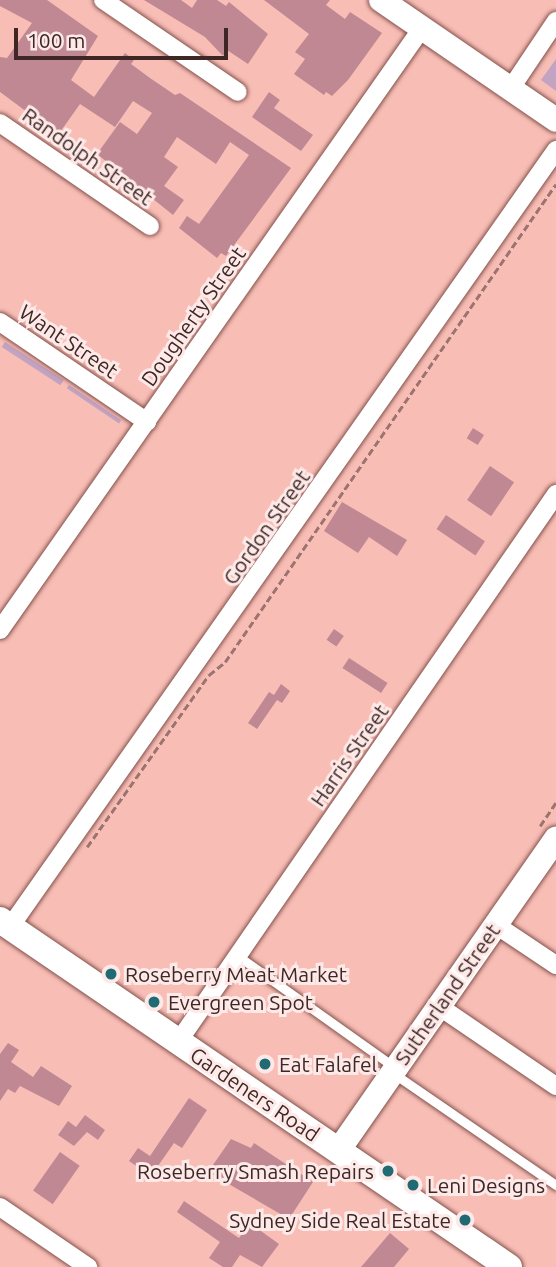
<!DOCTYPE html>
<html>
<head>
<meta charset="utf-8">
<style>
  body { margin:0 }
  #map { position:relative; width:556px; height:1267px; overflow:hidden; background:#f8beb6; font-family:Ubuntu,sans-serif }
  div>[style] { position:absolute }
  .green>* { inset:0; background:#c3a3c2; transform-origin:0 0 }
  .building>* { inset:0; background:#bf8893; transform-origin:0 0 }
  .path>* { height:2.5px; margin-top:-1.25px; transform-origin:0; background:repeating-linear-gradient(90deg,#9c736e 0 7px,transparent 0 10.5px) }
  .roads { filter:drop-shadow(0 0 2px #83514b) drop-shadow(0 0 2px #83514b) }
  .lane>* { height:9px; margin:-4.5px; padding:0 4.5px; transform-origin:4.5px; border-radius:4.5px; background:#fff }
  .street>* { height:18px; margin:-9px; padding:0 9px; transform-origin:9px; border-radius:9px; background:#fff }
  .secondary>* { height:24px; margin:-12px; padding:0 12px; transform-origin:12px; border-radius:12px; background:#fff }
  .primary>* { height:26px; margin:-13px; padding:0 13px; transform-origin:13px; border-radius:13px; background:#fff }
  .dots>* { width:19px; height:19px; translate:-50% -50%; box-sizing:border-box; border:4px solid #fdeae8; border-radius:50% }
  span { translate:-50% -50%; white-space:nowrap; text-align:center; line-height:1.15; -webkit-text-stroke:6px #fdeae8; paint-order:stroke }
  .street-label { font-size:21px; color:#3e2725 }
  .poi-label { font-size:21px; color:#3e2725 }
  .left { translate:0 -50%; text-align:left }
  .right { translate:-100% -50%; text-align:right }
  .scale { position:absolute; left:14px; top:28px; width:214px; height:32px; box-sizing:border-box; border:4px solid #3e2725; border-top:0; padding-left:9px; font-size:21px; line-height:24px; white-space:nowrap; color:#3e2725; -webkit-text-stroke:5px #fdeae8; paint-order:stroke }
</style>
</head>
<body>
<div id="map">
  <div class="green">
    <div style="clip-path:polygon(556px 59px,556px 91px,541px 80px)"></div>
    <div style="left:5px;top:342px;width:70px;height:6px;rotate:33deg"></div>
    <div style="left:69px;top:385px;width:63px;height:4px;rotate:34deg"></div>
  </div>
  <div class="building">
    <div style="clip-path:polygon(0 0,47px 0,98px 36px,71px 80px,94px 97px,125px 53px,134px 60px,131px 64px,150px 78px,175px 95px,180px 93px,291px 168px,226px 256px,221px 253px,217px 258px,179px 228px,187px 216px,199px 224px,249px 155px,230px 142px,216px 164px,177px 137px,164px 157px,178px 167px,164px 186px,184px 200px,173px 215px,97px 154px,120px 122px,137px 134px,152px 113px,133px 101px,115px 127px,80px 104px,58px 135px,0 92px,0 57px,7px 58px,32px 23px,0 6px)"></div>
    <div style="clip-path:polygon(144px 0,181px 0,192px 8px,197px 0,217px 0,226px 6px,229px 2px,268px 34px,248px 64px,227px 50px,223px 56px,205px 37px)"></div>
    <div style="clip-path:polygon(264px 0,330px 0,326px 5px,345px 19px,350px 12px,382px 33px,348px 80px,332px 96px,326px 92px,324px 95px,294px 74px,305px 59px,295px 52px,309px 34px)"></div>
    <div style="clip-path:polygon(269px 92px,280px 100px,274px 108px,313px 135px,301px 151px,252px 117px)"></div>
    <div style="left:473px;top:428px;width:13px;height:12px;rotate:32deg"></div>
    <div style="left:490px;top:466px;width:29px;height:41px;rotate:34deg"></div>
    <div style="clip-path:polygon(342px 502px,407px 540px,397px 556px,369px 537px,358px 553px,324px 531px)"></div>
    <div style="left:446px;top:515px;width:47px;height:17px;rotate:34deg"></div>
    <div style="left:334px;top:629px;width:12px;height:13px;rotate:35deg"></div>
    <div style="left:349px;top:658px;width:46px;height:12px;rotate:33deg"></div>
    <div style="clip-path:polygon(281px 684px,290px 691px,282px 703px,277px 700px,257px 729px,248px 723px,269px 692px,274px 695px)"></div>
    <div style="clip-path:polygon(8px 1043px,19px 1050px,11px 1062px,33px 1077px,41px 1066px,72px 1086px,59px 1106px,20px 1086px,15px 1093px,8px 1089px,0 1101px,0 1054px)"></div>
    <div style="clip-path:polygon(189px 1098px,207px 1110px,182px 1148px,174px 1143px,151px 1176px,129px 1161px,138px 1148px,150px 1156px)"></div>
    <div style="clip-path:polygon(85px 1115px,105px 1130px,98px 1140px,87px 1132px,74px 1146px,58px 1135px,68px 1121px,76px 1127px)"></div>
    <div style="clip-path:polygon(231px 1139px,251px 1148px,254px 1143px,313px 1182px,289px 1219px,208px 1172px)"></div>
    <div style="left:60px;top:1152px;width:24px;height:47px;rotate:35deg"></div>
    <div style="clip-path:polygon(184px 1201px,239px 1238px,250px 1223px,279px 1244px,262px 1267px,240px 1255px,232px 1267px,223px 1267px,209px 1258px,220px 1242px,177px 1212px)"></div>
    <div style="clip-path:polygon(390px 1233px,409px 1249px,394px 1267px,361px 1267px)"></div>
  </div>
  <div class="path">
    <div style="left:540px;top:826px;width:29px;rotate:-56deg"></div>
    <div style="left:87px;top:847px;width:211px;rotate:-54.7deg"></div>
    <div style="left:209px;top:675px;width:21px;rotate:-39deg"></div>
    <div style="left:225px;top:662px;width:581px;rotate:-55.3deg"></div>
  </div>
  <div class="roads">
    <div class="lane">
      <div style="left:238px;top:956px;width:191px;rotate:35.4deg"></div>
      <div style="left:393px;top:1073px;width:198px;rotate:34.5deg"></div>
    </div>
    <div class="street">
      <div style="left:103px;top:0;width:163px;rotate:34.3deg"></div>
      <div style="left:511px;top:88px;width:81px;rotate:-56.1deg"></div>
      <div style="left:0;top:123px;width:182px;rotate:34.5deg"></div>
      <div style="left:0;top:322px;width:178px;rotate:34.2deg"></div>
      <div style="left:0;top:630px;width:735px;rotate:-54.97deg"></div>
      <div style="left:496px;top:925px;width:72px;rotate:33.7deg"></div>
      <div style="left:10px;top:927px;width:950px;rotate:-54.9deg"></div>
      <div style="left:440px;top:1007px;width:140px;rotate:34.3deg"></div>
      <div style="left:178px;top:1042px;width:666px;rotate:-55.4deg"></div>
      <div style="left:0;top:1207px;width:107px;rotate:34.3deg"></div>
    </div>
    <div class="secondary">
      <div style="left:381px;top:0;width:212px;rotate:34.4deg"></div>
      <div style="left:338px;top:1151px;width:381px;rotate:-55.1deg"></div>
    </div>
    <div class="primary">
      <div style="left:0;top:920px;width:616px;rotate:34.28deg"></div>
    </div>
  </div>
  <div class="dots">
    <div style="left:111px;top:974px;background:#1f6a73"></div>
    <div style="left:154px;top:1002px;background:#1f6a73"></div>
    <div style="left:265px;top:1064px;background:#1f6a73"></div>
    <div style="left:388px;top:1171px;background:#1f6a73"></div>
    <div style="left:413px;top:1185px;background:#1f6a73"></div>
    <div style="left:465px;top:1220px;background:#1f6a73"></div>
  </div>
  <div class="street-label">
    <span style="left:88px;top:156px;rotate:35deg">Randolph Street</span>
    <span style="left:193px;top:316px;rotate:-55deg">Dougherty Street</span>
    <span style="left:69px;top:341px;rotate:34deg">Want Street</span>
    <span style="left:266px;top:527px;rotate:-55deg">Gordon Street</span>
    <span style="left:349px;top:755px;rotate:-55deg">Harris Street</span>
    <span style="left:447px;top:994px;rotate:-55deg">Sutherland Street</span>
    <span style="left:255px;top:1094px;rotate:34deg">Gardeners Road</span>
  </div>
  <div class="poi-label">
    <span class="left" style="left:125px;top:974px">Roseberry Meat Market</span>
    <span class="left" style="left:168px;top:1002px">Evergreen Spot</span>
    <span class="left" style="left:279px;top:1064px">Eat Falafel</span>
    <span class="right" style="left:374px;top:1171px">Roseberry Smash Repairs</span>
    <span class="left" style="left:427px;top:1185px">Leni Designs</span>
    <span class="right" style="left:451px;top:1220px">Sydney Side Real Estate</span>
  </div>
  <div class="scale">100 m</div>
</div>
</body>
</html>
